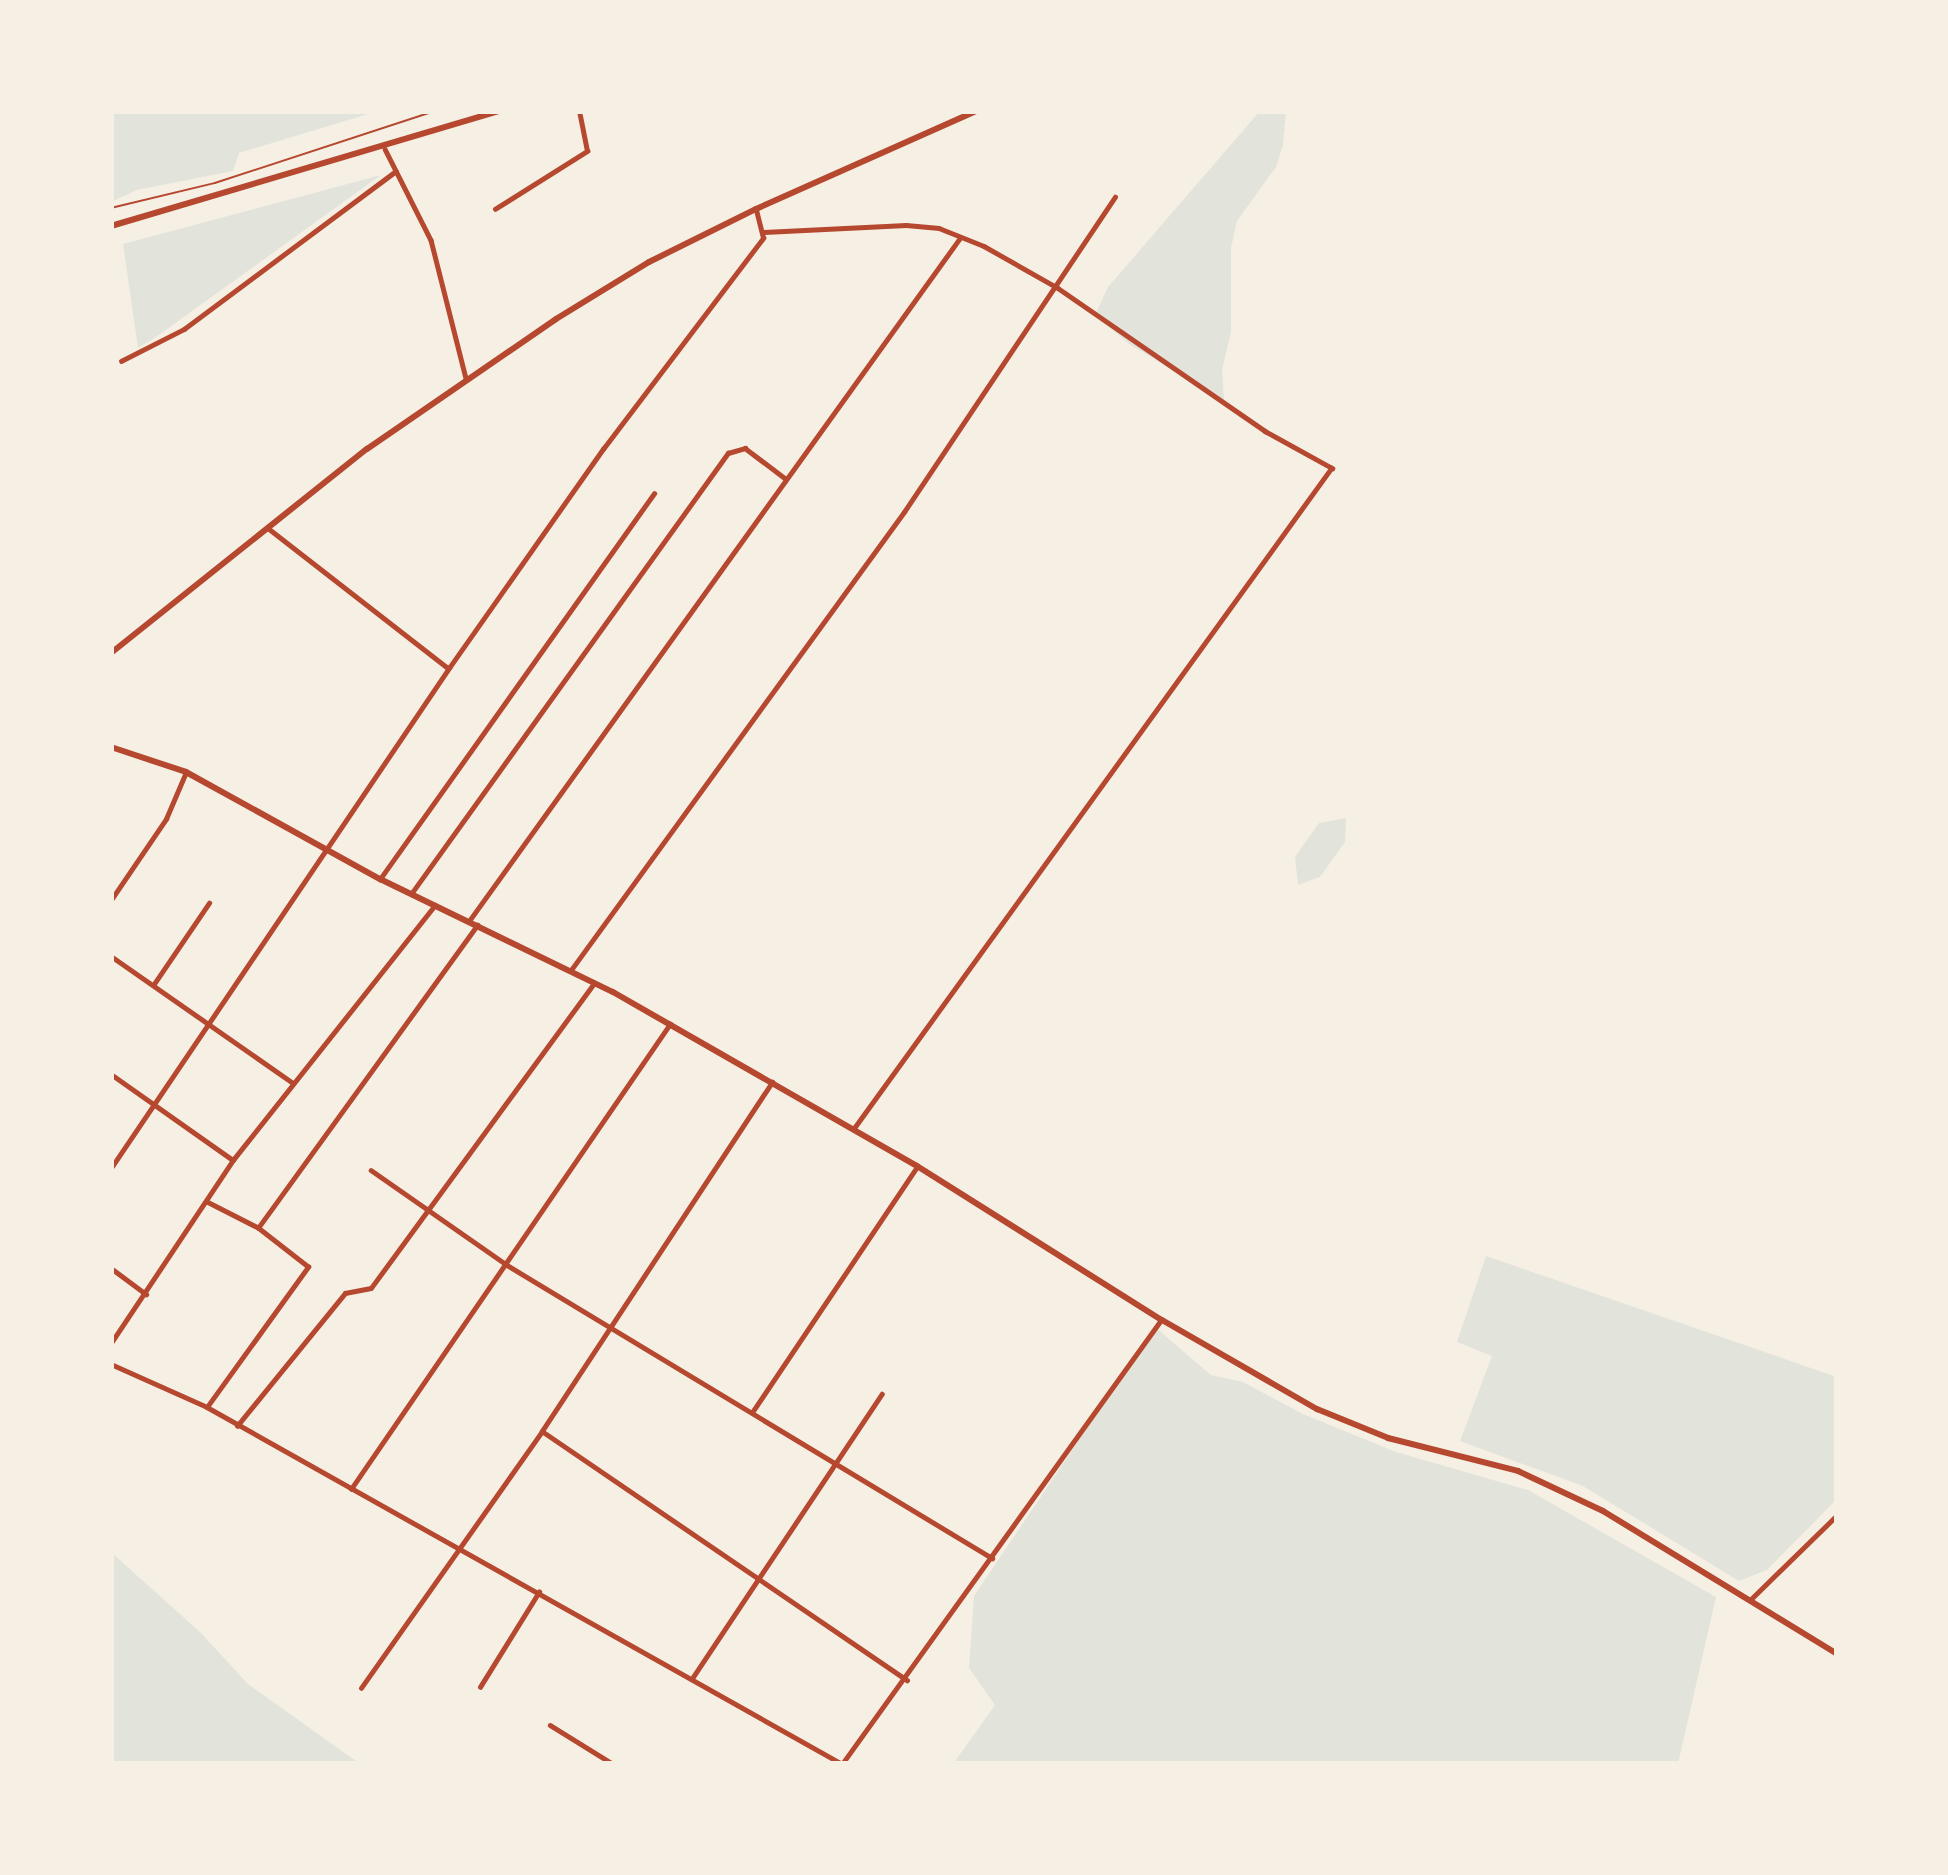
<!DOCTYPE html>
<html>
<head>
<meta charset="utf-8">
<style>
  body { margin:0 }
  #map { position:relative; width:1948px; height:1875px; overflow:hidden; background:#f6efe4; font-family:"Sofia Sans Condensed",sans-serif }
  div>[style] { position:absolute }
  .green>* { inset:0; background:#e2e4dc }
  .path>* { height:1.5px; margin:-0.75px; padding:0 0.75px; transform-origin:0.75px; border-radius:0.75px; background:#b5482f }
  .minor>* { height:4.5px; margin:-2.25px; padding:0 2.25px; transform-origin:2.25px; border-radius:2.25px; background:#b5482f }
  .tertiary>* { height:6px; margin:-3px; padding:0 3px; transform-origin:3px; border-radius:3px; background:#b5482f }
  .secondary>* { height:6px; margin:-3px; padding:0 3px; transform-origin:3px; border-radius:3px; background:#b5482f }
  span { translate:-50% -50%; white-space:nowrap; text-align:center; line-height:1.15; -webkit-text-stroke:9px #f6efe4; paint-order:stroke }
  .frame { position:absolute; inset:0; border:114px solid #f6efe4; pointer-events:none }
</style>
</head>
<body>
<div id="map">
  <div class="green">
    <div style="clip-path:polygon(111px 111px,378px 111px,239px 153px,233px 171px,137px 190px,111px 202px)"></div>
    <div style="clip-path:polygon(1260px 111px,1286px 111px,1283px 145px,1276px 167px,1237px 221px,1231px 248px,1231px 332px,1222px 370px,1224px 401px,1129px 344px,1095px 315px,1108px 287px)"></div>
    <div style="clip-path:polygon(381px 175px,156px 337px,138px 348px,123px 244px)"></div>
    <div style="clip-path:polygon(1346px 818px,1345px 842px,1320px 877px,1298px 885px,1295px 857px,1319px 823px)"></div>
    <div style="clip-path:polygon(1486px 1256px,1837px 1377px,1837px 1499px,1767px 1570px,1739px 1581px,1583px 1486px,1460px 1441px,1492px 1356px,1457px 1342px)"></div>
    <div style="clip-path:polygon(1155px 1327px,1211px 1375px,1243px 1382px,1303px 1414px,1396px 1452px,1528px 1490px,1716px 1597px,1678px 1764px,953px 1764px,995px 1705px,969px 1668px,974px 1596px)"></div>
    <div style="clip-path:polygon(111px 1552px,201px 1633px,248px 1684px,360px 1764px,111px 1764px)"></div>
  </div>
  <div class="path">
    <div style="left:111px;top:208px;width:107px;rotate:-13.5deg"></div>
    <div style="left:215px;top:183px;width:231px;rotate:-18.1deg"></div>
  </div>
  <div class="minor">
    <div style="left:385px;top:149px;width:102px;rotate:63.2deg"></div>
    <div style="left:431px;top:240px;width:142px;rotate:75.8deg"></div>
    <div style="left:495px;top:209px;width:109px;rotate:-32.2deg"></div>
    <div style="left:587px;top:151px;width:41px;rotate:-101.3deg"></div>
    <div style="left:764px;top:232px;width:142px;rotate:-2.8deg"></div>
    <div style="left:906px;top:225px;width:33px;rotate:5deg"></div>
    <div style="left:939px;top:228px;width:48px;rotate:21.8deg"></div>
    <div style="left:984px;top:246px;width:85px;rotate:29.6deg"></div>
    <div style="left:1058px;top:288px;width:252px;rotate:34.6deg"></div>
    <div style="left:1265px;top:431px;width:77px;rotate:28.9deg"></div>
    <div style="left:1332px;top:468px;width:816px;rotate:125.87deg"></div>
    <div style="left:121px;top:361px;width:71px;rotate:-26.9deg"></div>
    <div style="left:184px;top:329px;width:264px;rotate:-36.7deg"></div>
    <div style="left:268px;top:528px;width:228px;rotate:37.9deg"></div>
    <div style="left:380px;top:879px;width:473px;rotate:-54.6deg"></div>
    <div style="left:411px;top:894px;width:543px;rotate:-54.29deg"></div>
    <div style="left:728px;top:453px;width:18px;rotate:-16deg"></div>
    <div style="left:745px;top:448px;width:51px;rotate:37.1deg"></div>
    <div style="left:111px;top:900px;width:98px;rotate:-55.8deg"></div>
    <div style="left:166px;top:819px;width:51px;rotate:-66.9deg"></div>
    <div style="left:469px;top:921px;width:841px;rotate:-54.29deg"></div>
    <div style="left:111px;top:956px;width:222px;rotate:34.9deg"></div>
    <div style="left:571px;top:970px;width:566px;rotate:-53.98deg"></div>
    <div style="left:904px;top:512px;width:379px;rotate:-56.2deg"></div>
    <div style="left:154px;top:984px;width:98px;rotate:-55.8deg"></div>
    <div style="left:111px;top:1074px;width:149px;rotate:35.2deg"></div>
    <div style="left:111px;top:1168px;width:604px;rotate:-55.94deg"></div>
    <div style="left:449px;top:668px;width:268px;rotate:-54.9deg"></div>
    <div style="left:603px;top:449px;width:265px;rotate:-52.8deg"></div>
    <div style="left:763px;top:238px;width:30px;rotate:-104deg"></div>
    <div style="left:371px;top:1170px;width:166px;rotate:34.9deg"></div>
    <div style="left:507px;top:1265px;width:567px;rotate:31.14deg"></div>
    <div style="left:258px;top:1228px;width:374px;rotate:-54.1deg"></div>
    <div style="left:111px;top:1268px;width:44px;rotate:36.6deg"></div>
    <div style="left:111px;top:1343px;width:220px;rotate:-56.3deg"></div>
    <div style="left:233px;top:1160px;width:325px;rotate:-51.6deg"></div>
    <div style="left:111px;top:1364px;width:105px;rotate:24.1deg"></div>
    <div style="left:207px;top:1407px;width:728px;rotate:29.34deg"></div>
    <div style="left:842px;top:1764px;width:547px;rotate:-54.3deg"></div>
    <div style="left:207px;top:1407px;width:173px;rotate:-54.2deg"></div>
    <div style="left:308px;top:1267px;width:63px;rotate:-142deg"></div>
    <div style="left:258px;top:1228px;width:57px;rotate:-153deg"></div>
    <div style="left:753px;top:1411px;width:294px;rotate:-56.1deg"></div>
    <div style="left:237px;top:1426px;width:171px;rotate:-50.9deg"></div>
    <div style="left:345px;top:1293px;width:26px;rotate:-11deg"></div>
    <div style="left:371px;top:1288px;width:378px;rotate:-53.8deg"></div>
    <div style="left:542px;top:1431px;width:442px;rotate:34.3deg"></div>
    <div style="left:351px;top:1489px;width:564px;rotate:-55.55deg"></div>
    <div style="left:1750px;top:1600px;width:122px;rotate:-44.3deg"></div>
    <div style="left:693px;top:1677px;width:340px;rotate:-56.3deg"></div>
    <div style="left:480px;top:1687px;width:112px;rotate:-58.2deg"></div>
    <div style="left:361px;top:1688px;width:314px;rotate:-54.8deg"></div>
    <div style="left:542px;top:1431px;width:418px;rotate:-56.6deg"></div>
    <div style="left:550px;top:1725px;width:74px;rotate:31.8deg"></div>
  </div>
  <div class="tertiary">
    <div style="left:111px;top:747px;width:79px;rotate:18.4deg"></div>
    <div style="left:186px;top:772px;width:222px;rotate:28.9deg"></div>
    <div style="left:380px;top:879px;width:259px;rotate:25.9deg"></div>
    <div style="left:613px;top:992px;width:350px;rotate:29.8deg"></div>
    <div style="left:917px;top:1166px;width:289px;rotate:32.2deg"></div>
    <div style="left:1162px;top:1320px;width:179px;rotate:29.9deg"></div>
    <div style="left:1317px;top:1409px;width:77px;rotate:22.2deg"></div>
    <div style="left:1388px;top:1438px;width:134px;rotate:14.2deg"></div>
    <div style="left:1518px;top:1471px;width:94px;rotate:25.2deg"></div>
    <div style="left:1603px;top:1511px;width:274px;rotate:31.4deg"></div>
  </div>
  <div class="secondary">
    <div style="left:111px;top:226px;width:405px;rotate:-16.5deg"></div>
    <div style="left:111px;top:653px;width:327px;rotate:-38.6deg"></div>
    <div style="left:367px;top:449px;width:229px;rotate:-34.5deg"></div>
    <div style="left:556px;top:319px;width:109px;rotate:-31.5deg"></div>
    <div style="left:649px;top:262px;width:119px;rotate:-26.4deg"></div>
    <div style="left:756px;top:209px;width:241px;rotate:-24deg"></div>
  </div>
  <div class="frame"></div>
</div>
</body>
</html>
